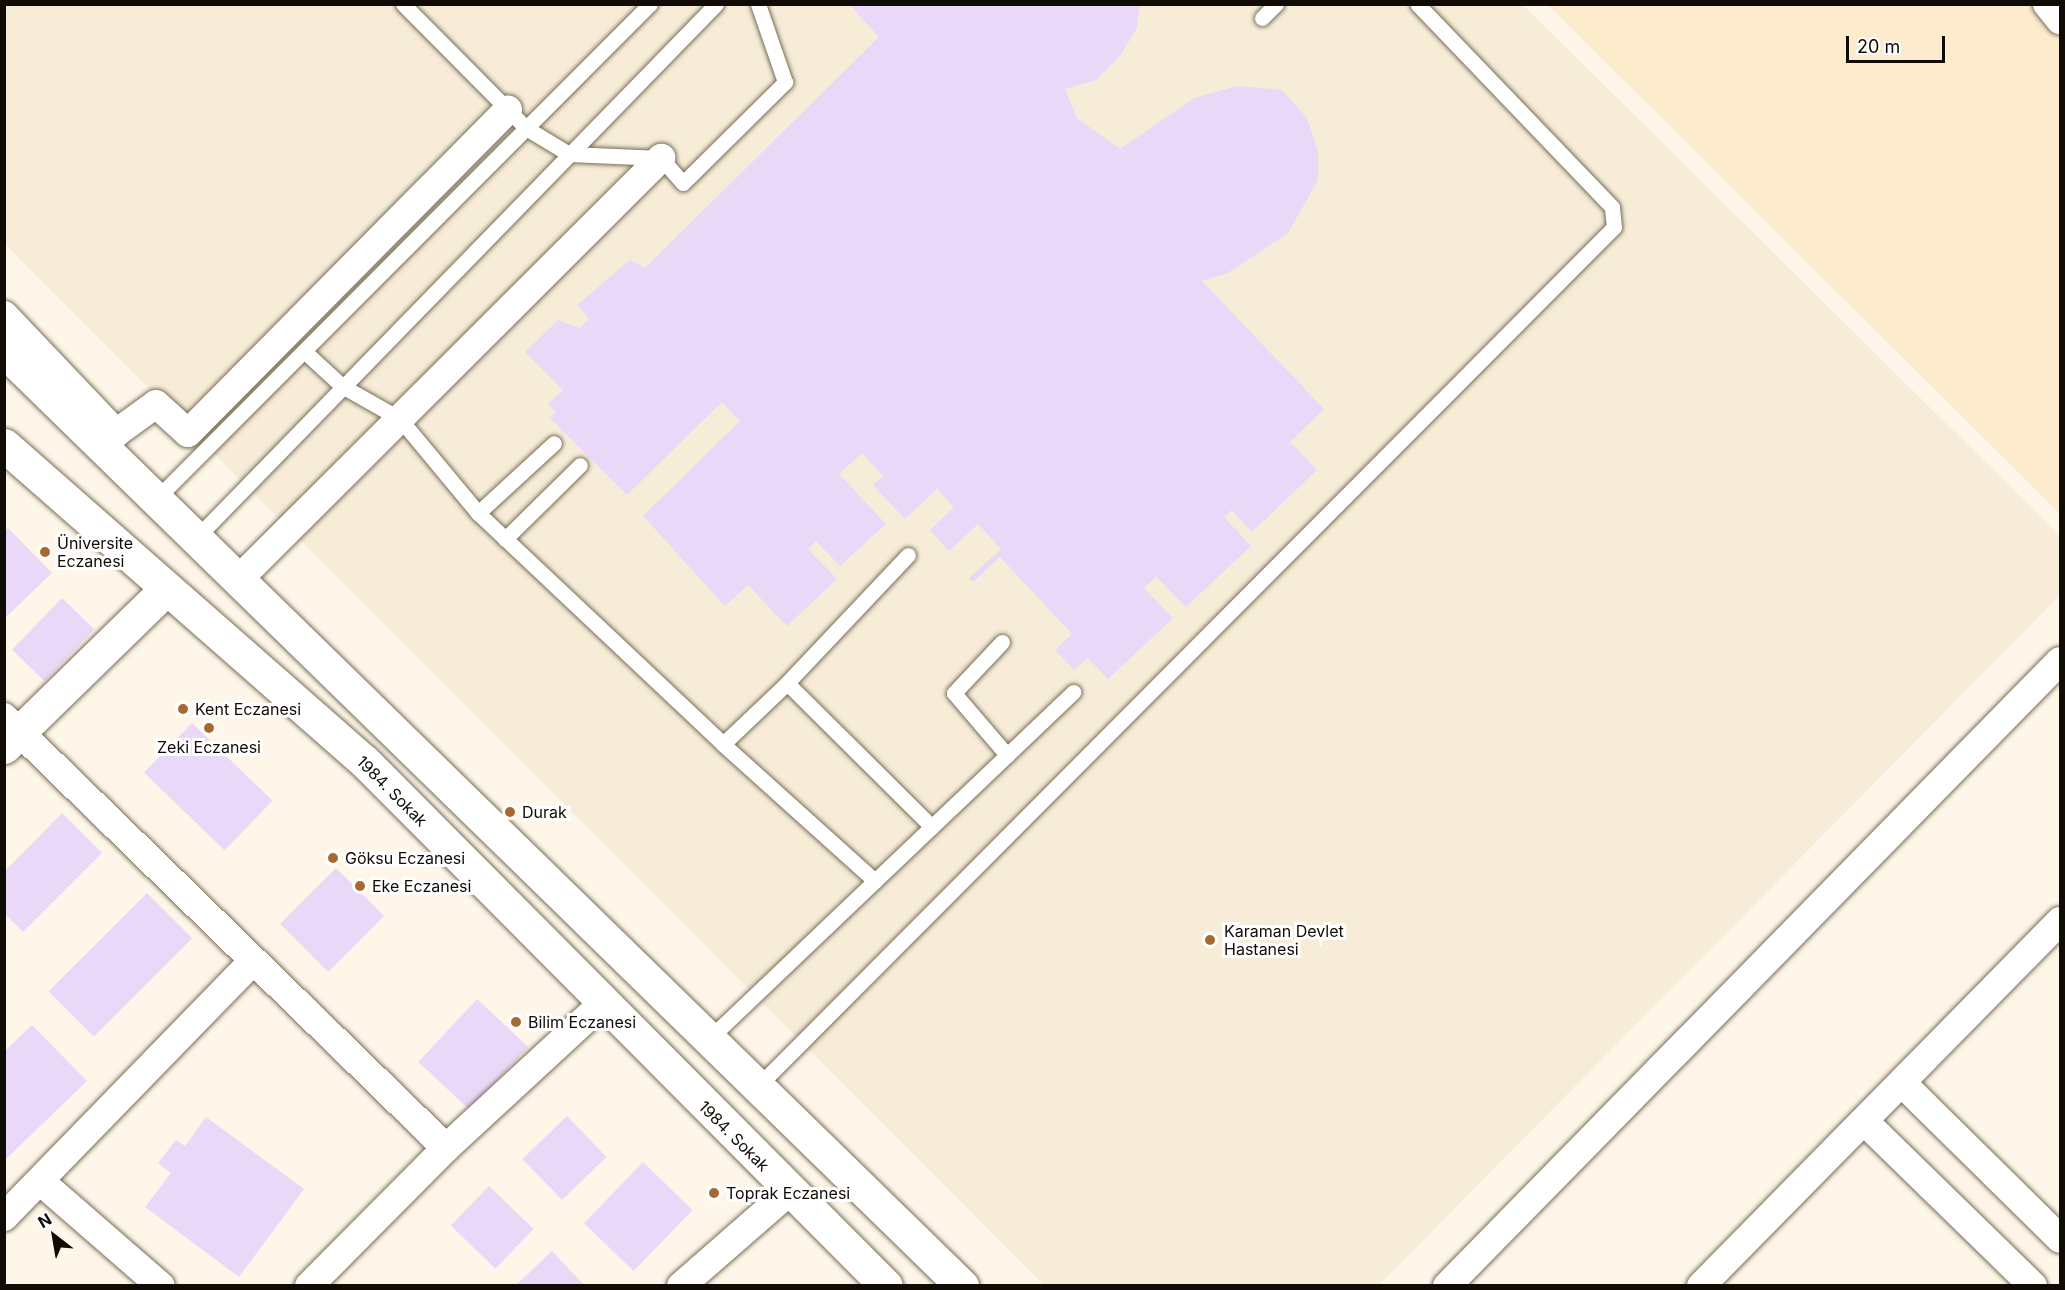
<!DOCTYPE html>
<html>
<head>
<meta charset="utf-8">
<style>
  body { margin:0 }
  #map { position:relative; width:2065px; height:1290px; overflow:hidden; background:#fef6e8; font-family:Inter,sans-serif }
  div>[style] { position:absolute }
  .built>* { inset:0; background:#fdebcd }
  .medical>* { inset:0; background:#f6ecd7 }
  .building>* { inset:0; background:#ead8f9; transform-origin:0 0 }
  .roads { filter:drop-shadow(0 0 2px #796d58) drop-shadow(0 0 2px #796d58) }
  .lane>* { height:15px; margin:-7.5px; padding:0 7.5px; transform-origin:7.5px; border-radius:7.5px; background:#fff }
  .street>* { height:28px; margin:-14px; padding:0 14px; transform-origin:14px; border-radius:14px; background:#fff }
  .secondary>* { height:33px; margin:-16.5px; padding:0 16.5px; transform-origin:16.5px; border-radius:16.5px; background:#fff }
  .dots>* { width:16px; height:16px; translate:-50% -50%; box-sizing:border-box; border:3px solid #fff; border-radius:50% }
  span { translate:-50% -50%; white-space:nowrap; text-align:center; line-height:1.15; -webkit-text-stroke:6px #fff; paint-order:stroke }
  .poi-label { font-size:16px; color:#100b05 }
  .left { translate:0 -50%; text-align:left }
  .street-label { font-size:16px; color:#100b05 }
  .frame { position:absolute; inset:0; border:6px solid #100b05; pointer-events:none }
  .north { position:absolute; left:24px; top:1206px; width:60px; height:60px; -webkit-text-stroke:4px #fff; paint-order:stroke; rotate:329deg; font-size:16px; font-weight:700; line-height:24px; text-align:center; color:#100b05 }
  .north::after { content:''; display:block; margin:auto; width:21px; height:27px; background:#100b05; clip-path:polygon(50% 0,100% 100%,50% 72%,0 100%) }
  .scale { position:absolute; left:1846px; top:36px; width:99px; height:27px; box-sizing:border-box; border:3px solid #100b05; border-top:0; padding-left:8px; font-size:18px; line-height:21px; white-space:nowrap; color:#100b05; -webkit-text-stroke:4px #fff; paint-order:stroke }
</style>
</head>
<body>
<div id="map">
  <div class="built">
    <div style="clip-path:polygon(1548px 5px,2060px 5px,2060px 514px)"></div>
  </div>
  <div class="medical">
    <div style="clip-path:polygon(4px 5px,1523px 5px,2060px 536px,2060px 595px,1379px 1285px,1044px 1285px,5px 244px)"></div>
  </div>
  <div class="building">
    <div style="clip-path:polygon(849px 4px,1140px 4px,1137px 28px,1120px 56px,1096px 80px,1065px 89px,1077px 118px,1120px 149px,1194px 98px,1237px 86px,1282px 90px,1307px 118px,1318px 151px,1318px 180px,1288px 233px,1228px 273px,1202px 281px,1324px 409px,1290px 442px,1317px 470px,1252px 532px,1232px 510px,1224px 517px,1251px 546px,1186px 607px,1156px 576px,1144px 588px,1173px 618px,1108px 679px,1088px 658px,1074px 670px,1055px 650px,1072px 634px,1000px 557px,973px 582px,969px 578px,1001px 549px,978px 524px,949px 551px,930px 530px,954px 507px,937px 489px,905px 519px,873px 485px,883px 476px,862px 453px,839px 474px,886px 524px,840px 566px,816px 541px,808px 549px,837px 579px,787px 626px,748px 585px,725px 606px,643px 516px,740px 421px,722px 402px,627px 495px,550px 418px,556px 412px,548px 404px,563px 390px,525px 352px,558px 320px,580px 328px,589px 319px,577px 305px,630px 260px,645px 268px,879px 37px)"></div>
    <div style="clip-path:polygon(8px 528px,52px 573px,4px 619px,4px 531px)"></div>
    <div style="left:62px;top:598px;width:45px;height:72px;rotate:44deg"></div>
    <div style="left:192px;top:723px;width:112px;height:69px;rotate:44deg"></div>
    <div style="clip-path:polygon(62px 813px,102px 853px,23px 932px,5px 914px,5px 871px)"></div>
    <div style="left:336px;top:868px;width:68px;height:79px;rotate:45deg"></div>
    <div style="left:147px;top:893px;width:64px;height:139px;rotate:45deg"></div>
    <div style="left:477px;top:999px;width:70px;height:86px;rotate:43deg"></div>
    <div style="clip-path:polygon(32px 1025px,87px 1081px,4px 1161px,4px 1052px)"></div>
    <div style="left:567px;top:1116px;width:57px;height:62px;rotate:46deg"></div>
    <div style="clip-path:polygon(206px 1117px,304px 1189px,239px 1277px,145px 1207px,171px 1173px,158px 1163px,176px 1140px,185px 1146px)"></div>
    <div style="left:643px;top:1162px;width:69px;height:85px;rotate:44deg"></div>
    <div style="left:489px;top:1186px;width:62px;height:55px;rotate:44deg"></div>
    <div style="clip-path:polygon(552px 1251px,585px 1286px,515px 1286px)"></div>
  </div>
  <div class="roads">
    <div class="lane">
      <div style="left:403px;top:4px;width:175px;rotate:45.2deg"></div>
      <div style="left:526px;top:128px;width:50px;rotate:31.2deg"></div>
      <div style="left:569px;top:154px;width:92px;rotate:2.5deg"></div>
      <div style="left:661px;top:158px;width:33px;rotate:49deg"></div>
      <div style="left:683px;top:183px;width:144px;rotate:-44.7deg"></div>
      <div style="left:785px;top:82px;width:83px;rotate:-109.1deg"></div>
      <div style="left:1262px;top:18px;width:20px;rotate:-45deg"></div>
      <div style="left:304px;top:351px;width:52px;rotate:42.6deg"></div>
      <div style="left:342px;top:386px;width:67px;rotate:29.6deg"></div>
      <div style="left:400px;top:419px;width:122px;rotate:50.3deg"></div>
      <div style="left:478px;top:513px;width:337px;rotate:43.3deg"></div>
      <div style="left:156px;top:499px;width:699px;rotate:-45.06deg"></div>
      <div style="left:478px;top:513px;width:103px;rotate:-42.6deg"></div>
      <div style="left:197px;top:537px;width:744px;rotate:-45.76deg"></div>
      <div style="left:505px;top:539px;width:105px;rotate:-44.6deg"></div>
      <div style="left:1002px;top:642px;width:70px;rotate:133.3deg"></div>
      <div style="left:954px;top:693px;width:82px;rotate:49.5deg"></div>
      <div style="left:787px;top:683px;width:176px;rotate:-46.6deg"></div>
      <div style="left:875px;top:881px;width:205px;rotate:-138deg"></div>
      <div style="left:723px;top:744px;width:88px;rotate:-43.6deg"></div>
      <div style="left:787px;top:683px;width:204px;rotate:44.8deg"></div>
      <div style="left:712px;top:1036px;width:499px;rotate:-43.6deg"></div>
      <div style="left:759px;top:1085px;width:1211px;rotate:-45.1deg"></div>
      <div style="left:1614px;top:227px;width:20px;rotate:-96deg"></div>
      <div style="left:1612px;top:207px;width:281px;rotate:-133.8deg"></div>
    </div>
    <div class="street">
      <div style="left:2047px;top:4px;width:21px;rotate:51deg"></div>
      <div style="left:4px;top:315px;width:163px;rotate:46.5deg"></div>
      <div style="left:116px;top:433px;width:49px;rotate:-35.9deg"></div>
      <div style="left:156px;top:404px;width:43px;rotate:42.2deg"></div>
      <div style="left:188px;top:433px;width:455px;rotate:-45.3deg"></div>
      <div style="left:238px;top:580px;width:598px;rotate:-44.93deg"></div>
      <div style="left:4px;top:717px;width:617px;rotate:44.28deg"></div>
      <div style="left:1902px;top:1083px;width:222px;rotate:44.6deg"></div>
      <div style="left:1864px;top:1121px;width:236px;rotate:44.3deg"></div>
      <div style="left:40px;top:1181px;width:160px;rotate:41deg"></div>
      <div style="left:4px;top:1217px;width:354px;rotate:-45.8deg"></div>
      <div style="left:309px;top:1286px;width:194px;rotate:-45.2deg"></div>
      <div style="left:446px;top:1148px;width:212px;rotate:-42.7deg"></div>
      <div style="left:681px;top:1286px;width:145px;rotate:-41.1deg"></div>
      <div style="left:1447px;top:1286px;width:875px;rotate:-45.56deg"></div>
      <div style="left:1701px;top:1286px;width:512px;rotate:-45.47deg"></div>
    </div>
    <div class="secondary">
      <div style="left:4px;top:351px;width:1339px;rotate:44.3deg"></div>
      <div style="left:4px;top:445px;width:479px;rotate:41.3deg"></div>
      <div style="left:364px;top:761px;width:740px;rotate:45.16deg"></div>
      <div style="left:4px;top:747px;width:225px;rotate:-44.3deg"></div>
    </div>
  </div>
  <div class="dots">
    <div style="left:45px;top:552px;background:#a86931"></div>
    <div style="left:183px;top:709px;background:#a86931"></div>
    <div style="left:209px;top:728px;background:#a86931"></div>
    <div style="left:510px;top:812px;background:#a86931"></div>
    <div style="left:333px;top:858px;background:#a86931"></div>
    <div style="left:360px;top:886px;background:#a86931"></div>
    <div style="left:1210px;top:940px;background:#a86931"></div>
    <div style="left:516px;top:1022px;background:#a86931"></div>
    <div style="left:714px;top:1193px;background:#a86931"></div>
  </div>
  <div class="poi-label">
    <span class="left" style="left:57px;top:552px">Üniversite<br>Eczanesi</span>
    <span class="left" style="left:195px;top:709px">Kent Eczanesi</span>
    <span style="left:209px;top:747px">Zeki Eczanesi</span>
    <span class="left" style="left:522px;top:812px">Durak</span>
    <span class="left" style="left:345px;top:858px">Göksu Eczanesi</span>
    <span class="left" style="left:372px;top:886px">Eke Eczanesi</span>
    <span class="left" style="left:1224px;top:940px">Karaman Devlet<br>Hastanesi</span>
    <span class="left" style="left:528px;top:1022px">Bilim Eczanesi</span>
    <span class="left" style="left:726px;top:1193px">Toprak Eczanesi</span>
  </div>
  <div class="street-label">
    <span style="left:392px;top:791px;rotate:45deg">1984. Sokak</span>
    <span style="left:734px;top:1136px;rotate:45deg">1984. Sokak</span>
  </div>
  <div class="frame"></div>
  <div class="north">N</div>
  <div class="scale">20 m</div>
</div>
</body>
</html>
